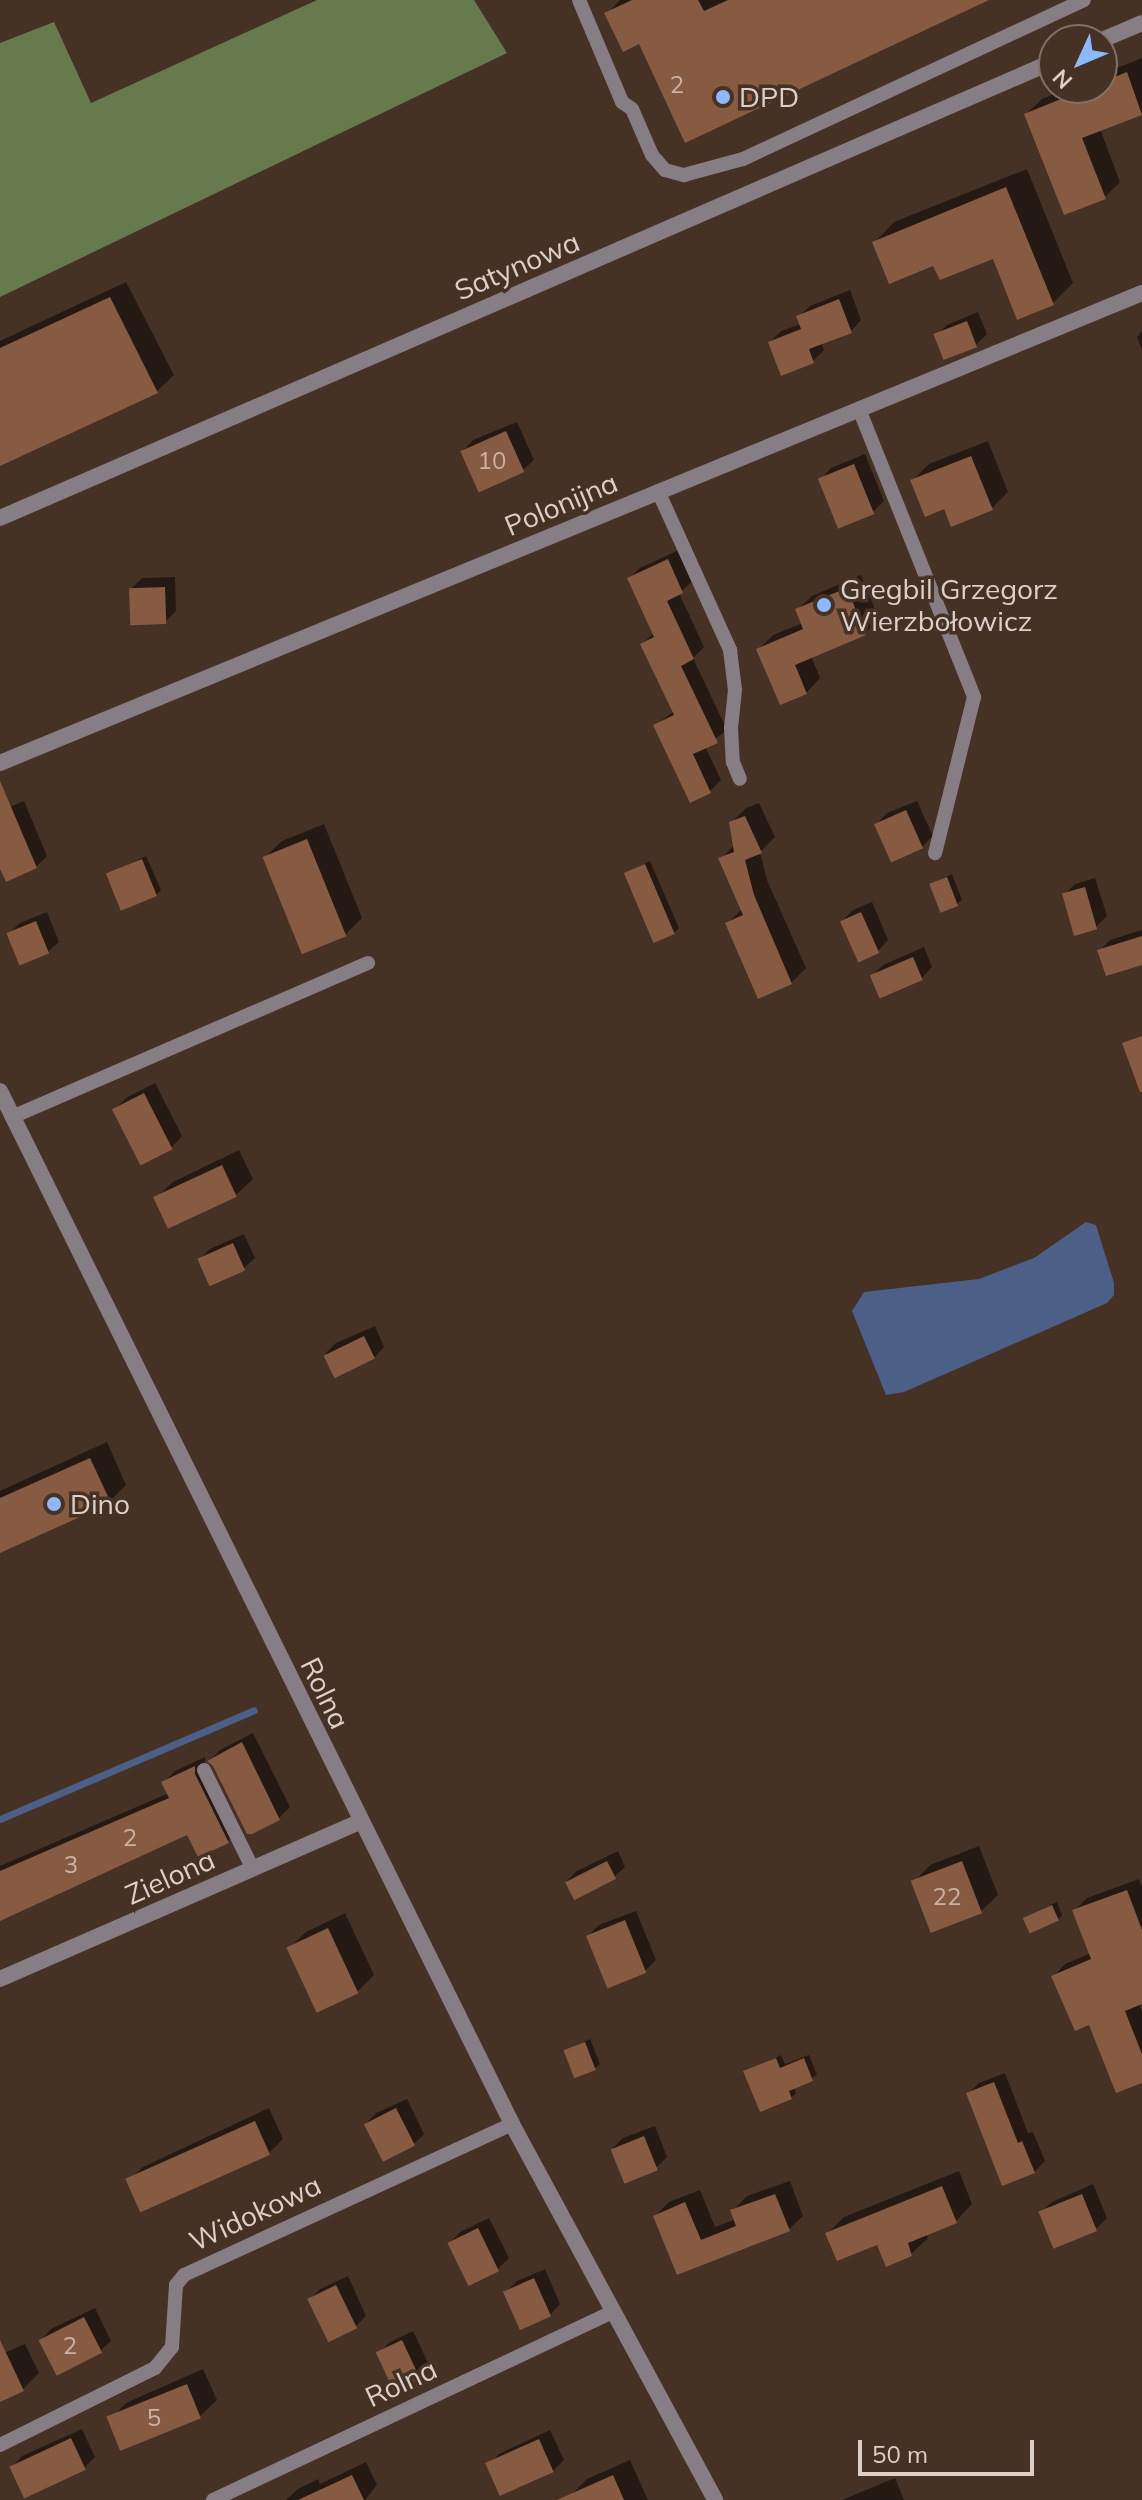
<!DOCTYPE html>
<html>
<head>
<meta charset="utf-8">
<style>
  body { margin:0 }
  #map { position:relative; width:1142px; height:2500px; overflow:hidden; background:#463125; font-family:Mulish,sans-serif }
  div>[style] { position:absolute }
  .forest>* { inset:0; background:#677a4d }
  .water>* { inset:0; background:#4b5f87 }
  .shadow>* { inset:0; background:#0007 }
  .stream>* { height:7px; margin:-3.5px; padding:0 3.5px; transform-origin:3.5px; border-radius:3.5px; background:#4b5f87 }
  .building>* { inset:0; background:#875b41; transform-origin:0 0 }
  .service>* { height:14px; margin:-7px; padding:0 7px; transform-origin:7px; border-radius:7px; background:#877e85 }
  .minor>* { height:16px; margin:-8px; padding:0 8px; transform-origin:8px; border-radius:8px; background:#877e85 }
  .tertiary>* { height:16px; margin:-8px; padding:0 8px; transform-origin:8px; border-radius:8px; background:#877e85 }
  .dots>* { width:22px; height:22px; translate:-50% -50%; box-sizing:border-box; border:4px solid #463125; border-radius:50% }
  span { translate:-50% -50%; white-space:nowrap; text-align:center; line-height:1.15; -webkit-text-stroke:7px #463125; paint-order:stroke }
  .number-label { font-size:24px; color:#c8b3a6 }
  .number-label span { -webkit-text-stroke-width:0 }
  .poi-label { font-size:28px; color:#ddd0c8 }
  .left { translate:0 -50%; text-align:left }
  .street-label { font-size:28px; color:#ddd0c8 }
  .north { position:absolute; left:1038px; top:24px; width:80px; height:80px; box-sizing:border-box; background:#463125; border:2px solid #827166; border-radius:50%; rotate:226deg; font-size:22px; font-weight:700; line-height:32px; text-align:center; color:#ddd0c8 }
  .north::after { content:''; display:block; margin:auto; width:28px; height:36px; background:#8db9fc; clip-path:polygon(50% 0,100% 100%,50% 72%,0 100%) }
  .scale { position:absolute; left:858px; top:2440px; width:176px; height:36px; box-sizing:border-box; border:4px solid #ddd0c8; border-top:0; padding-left:10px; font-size:24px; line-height:28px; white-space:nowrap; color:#ddd0c8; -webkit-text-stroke:6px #463125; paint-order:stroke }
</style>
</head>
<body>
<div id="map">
  <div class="forest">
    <div style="clip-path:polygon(317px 0,474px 0,507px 53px,0 297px,0 43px,54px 22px,91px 103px)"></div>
  </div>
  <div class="water">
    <div style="clip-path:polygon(1086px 1222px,1096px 1225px,1114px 1283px,1114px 1295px,1107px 1303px,904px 1392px,886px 1395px,852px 1311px,864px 1292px,979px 1279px,1034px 1258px)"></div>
  </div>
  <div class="shadow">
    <div style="clip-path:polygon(620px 0,985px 0,640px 42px,607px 14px)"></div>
    <div style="clip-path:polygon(1142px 58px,1142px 113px,1100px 129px,1120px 182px,1105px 197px,1026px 114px,1042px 99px,1068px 88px,1102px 88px,1102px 74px)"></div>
    <div style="clip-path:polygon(1027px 169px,1073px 283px,1053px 303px,994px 256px,934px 263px,875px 242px,894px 222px)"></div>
    <div style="clip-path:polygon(126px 282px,174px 375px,157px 391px,0 464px,0 341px)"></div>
    <div style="clip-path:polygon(850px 290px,861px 320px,851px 331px,821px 342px,824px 350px,813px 361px,782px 373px,770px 342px,781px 331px,801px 324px,799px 316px,810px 306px)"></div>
    <div style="clip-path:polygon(978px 312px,987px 334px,976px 345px,936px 336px,947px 325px)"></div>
    <div style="clip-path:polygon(1142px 331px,1142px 350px,1137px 337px)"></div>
    <div style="clip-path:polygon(517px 422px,534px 460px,523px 470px,463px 451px,473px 440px)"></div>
    <div style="clip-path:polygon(988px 441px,1008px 492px,992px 508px,946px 506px,913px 480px,929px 464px)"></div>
    <div style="clip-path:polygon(865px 454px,884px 501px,873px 512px,821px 479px,831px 468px)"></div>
    <div style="clip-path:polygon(679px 550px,693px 581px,679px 593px,704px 647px,693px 658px,727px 730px,705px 746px,721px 780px,710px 791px,691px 800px,655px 726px,674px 711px,642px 644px,654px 633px,629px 578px,640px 568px)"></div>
    <div style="clip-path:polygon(861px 575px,879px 619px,865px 633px,811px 656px,820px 678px,806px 693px,759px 649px,773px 635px,803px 623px,797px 610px,812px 596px)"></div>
    <div style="clip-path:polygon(175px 577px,176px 611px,165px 622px,131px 589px,142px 578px)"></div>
    <div style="clip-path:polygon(24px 801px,47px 856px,36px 867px,0 864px,0 811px)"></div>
    <div style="clip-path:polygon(917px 801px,933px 836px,922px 847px,877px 824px,887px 813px)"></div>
    <div style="clip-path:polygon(759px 803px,775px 837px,760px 852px,767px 880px,806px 968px,791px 983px,728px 923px,742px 909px,721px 859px,735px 844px,731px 823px,746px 808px)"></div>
    <div style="clip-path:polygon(324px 824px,362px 918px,346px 934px,265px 857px,282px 841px)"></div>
    <div style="clip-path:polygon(146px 856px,161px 890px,156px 895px,109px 874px)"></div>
    <div style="clip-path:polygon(650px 861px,679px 928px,674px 933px,626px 874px)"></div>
    <div style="clip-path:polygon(952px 874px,962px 900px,957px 904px,931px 884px)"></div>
    <div style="clip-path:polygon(1095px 878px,1107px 916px,1096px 927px,1064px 895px,1075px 884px)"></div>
    <div style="clip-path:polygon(872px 902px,888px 940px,878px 951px,842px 921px,853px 910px)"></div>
    <div style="clip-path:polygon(47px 912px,59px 942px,48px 952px,9px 933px,20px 923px)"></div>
    <div style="clip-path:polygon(1142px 930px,1142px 963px,1100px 950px,1110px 940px)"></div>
    <div style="clip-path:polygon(924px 947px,932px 967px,922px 978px,872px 976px,883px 965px)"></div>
    <div style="clip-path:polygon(155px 1083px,182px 1136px,172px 1147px,115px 1109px,126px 1098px)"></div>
    <div style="clip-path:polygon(239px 1150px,253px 1179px,236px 1195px,156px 1198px,173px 1182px)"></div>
    <div style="clip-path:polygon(244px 1234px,255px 1258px,244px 1268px,199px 1260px,210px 1249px)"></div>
    <div style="clip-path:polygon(375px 1326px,384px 1347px,374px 1358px,325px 1354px,336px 1343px)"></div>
    <div style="clip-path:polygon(107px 1442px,126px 1485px,110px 1501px,0 1551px,0 1491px)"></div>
    <div style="clip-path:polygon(253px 1733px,290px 1807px,279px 1818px,248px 1831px,210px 1760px,220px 1750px)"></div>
    <div style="clip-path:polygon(205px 1757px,205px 1765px,238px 1830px,228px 1841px,188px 1832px,0 1919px,0 1866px,169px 1793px,164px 1782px,175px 1771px)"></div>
    <div style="clip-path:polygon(979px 1846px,998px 1895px,981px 1911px,914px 1882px,930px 1865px)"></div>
    <div style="clip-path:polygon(618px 1851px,625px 1867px,614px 1877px,566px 1882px,577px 1871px)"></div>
    <div style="clip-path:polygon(1139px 1879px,1142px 1886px,1142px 2002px,1139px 2003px,1142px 2012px,1142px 2081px,1053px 1977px,1065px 1964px,1091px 1953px,1075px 1910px,1087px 1898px)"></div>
    <div style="clip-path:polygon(1057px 1902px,1062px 1915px,1058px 1920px,1025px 1918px)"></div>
    <div style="clip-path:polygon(636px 1911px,656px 1960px,645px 1971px,608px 1985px,588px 1936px,599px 1925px)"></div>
    <div style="clip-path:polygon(345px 1913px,374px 1975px,358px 1991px,289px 1948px,306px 1932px)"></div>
    <div style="clip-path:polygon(590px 2039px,600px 2064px,595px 2068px,565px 2051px)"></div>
    <div style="clip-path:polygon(781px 2055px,785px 2064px,809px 2055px,817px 2075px,794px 2087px,796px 2093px,791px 2098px,746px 2072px)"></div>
    <div style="clip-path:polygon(1005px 2073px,1028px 2133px,1033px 2132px,1045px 2161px,1034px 2172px,968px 2094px,979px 2083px)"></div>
    <div style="clip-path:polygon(407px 2099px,424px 2134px,414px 2144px,366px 2124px,376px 2113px)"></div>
    <div style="clip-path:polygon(269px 2108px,283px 2139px,269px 2153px,142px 2212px,128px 2181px,143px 2167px)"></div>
    <div style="clip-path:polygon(655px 2126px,667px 2157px,656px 2168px,612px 2149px,623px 2138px)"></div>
    <div style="clip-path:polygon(959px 2171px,972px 2204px,956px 2221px,926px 2233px,928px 2238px,911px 2254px,879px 2243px,828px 2233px,844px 2217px)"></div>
    <div style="clip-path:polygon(790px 2181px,803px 2216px,788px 2230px,678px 2272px,655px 2216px,669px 2202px,700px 2190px,715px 2227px,736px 2219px,733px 2210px,747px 2196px)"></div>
    <div style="clip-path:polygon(1093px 2184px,1107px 2218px,1096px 2229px,1055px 2246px,1041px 2212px,1052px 2202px)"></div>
    <div style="clip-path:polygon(489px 2218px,509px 2258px,498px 2269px,450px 2243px,460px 2232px)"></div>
    <div style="clip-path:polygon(545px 2269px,560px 2304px,550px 2315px,506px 2292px,517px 2281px)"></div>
    <div style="clip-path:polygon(348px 2276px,366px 2316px,355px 2327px,309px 2300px,320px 2289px)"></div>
    <div style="clip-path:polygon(95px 2308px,111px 2341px,100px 2351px,41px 2340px,51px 2329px)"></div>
    <div style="clip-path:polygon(413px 2331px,430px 2367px,419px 2378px,379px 2353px,390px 2342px)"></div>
    <div style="clip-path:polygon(25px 2344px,39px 2373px,23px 2389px,0 2400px,0 2355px)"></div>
    <div style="clip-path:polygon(203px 2369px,217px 2400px,200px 2416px,123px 2450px,110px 2420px,126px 2403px)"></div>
    <div style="clip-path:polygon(82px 2429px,95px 2457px,84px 2468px,12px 2467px,22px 2456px)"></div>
    <div style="clip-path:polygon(550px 2430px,564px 2460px,553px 2471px,489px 2465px,499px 2454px)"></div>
    <div style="clip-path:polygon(630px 2460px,648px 2500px,572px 2500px,570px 2496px,587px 2479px)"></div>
    <div style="clip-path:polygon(366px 2462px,377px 2485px,365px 2500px,286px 2500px,298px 2489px,318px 2479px,320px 2484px)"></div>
    <div style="clip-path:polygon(895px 2478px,904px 2500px,842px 2500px)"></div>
  </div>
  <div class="stream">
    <div style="left:0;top:1819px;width:276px;rotate:-23.2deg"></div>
  </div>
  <div class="building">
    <div style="clip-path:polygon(632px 0,698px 0,704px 11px,728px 0,989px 0,685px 143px,639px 44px,623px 52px,604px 13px)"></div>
    <div style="clip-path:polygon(1127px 72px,1142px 115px,1082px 138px,1106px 199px,1064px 215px,1024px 114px,1088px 88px,1102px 88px,1102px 82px)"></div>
    <div style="clip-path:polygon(1006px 187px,1054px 305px,1017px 320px,993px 259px,940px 280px,933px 266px,889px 284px,872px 242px)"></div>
    <div style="clip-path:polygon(110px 297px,158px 393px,0 466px,0 348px)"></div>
    <div style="clip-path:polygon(839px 299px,852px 333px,809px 349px,814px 363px,781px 376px,768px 342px,801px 329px,796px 316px)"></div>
    <div style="left:967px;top:321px;width:28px;height:36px;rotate:69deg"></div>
    <div style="left:506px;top:431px;width:45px;height:50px;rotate:66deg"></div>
    <div style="clip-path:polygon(971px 456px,993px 510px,951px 527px,944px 509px,925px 517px,910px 480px)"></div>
    <div style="left:854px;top:464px;width:54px;height:39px;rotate:68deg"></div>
    <div style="clip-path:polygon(668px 559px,683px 593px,667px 601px,694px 659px,681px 666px,718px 743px,693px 754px,711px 793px,690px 803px,653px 725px,674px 715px,640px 644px,654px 637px,627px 578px)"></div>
    <div style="left:165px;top:587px;width:37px;height:36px;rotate:88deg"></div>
    <div style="clip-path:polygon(847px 588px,866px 635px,795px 665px,807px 694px,780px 705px,756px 649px,803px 629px,795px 609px)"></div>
    <div style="clip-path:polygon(0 781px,37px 868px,6px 882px,0 869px)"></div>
    <div style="left:906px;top:810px;width:42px;height:35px;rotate:66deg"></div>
    <div style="clip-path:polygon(745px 816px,762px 853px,745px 860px,754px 895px,792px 984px,758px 999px,725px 923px,743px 915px,718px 858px,734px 852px,729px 822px)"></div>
    <div style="left:307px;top:839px;width:105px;height:48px;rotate:68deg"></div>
    <div style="left:142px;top:859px;width:40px;height:39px;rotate:68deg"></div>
    <div style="left:645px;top:864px;width:76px;height:23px;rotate:67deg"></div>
    <div style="left:947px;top:877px;width:31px;height:19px;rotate:69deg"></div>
    <div style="left:1085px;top:887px;width:44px;height:24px;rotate:74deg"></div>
    <div style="left:861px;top:912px;width:45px;height:23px;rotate:66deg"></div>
    <div style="left:36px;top:921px;width:35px;height:32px;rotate:68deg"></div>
    <div style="clip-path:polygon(1142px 936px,1142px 965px,1106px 976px,1097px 950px)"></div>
    <div style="left:913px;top:957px;width:25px;height:47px;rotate:67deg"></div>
    <div style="clip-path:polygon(1142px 1036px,1142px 1092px,1140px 1092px,1122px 1043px)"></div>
    <div style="left:144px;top:1093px;width:63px;height:36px;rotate:63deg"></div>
    <div style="left:222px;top:1165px;width:35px;height:76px;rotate:65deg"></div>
    <div style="left:233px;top:1243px;width:30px;height:39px;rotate:66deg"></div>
    <div style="left:364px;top:1336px;width:25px;height:45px;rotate:64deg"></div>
    <div style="clip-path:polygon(90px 1458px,111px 1503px,0 1553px,0 1498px)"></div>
    <div style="clip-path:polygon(242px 1742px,280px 1820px,252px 1834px,247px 1834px,213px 1766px,207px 1761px)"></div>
    <div style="clip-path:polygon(195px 1766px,195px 1774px,229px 1843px,198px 1857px,187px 1835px,0 1921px,0 1871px,169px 1798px,161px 1782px)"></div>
    <div style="left:607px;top:1861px;width:20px;height:47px;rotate:63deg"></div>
    <div style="left:962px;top:1861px;width:56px;height:55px;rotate:69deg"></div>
    <div style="clip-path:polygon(1127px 1890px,1142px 1930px,1142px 2004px,1125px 2011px,1142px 2054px,1142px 2083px,1116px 2093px,1089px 2025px,1075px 2031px,1051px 1976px,1091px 1959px,1072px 1910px)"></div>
    <div style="left:1052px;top:1905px;width:17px;height:32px;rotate:66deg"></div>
    <div style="left:625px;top:1920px;width:57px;height:42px;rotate:68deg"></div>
    <div style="left:328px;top:1928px;width:72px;height:46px;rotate:65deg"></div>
    <div style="left:585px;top:2042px;width:30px;height:23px;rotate:69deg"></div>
    <div style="clip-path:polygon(776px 2058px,780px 2068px,804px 2058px,813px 2081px,789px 2091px,792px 2099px,760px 2112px,743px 2071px)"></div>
    <div style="clip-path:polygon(994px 2082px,1018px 2143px,1022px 2141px,1035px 2173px,1002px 2186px,966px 2093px)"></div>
    <div style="left:396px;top:2108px;width:42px;height:36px;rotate:63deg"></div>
    <div style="left:255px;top:2121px;width:37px;height:142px;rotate:66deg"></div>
    <div style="left:644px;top:2136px;width:37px;height:36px;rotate:68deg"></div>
    <div style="clip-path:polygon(942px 2186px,957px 2223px,908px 2243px,912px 2256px,886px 2267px,877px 2245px,837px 2261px,825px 2233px)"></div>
    <div style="clip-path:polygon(775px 2194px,790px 2231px,677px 2275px,653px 2216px,685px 2202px,701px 2240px,736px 2226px,730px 2210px)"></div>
    <div style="left:1082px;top:2194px;width:40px;height:47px;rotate:68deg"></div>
    <div style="left:478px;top:2228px;width:48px;height:34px;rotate:64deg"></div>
    <div style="left:534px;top:2278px;width:42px;height:34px;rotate:66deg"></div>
    <div style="left:336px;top:2285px;width:48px;height:32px;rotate:64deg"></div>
    <div style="left:84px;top:2317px;width:40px;height:51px;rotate:63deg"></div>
    <div style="clip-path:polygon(0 2340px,24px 2391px,0 2402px)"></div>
    <div style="left:402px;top:2340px;width:43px;height:29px;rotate:65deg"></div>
    <div style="left:187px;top:2384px;width:37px;height:87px;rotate:68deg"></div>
    <div style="left:71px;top:2438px;width:35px;height:68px;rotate:65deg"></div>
    <div style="left:539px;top:2439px;width:36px;height:59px;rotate:66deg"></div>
    <div style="clip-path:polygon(352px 2475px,364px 2500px,298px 2500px)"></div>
    <div style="clip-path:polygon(613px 2475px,624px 2500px,557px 2500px)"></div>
  </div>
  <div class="service">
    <div style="left:579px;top:0;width:111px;rotate:67.1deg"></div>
    <div style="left:622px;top:102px;width:12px;rotate:35deg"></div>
    <div style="left:632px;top:109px;width:50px;rotate:66.5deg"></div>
    <div style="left:652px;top:155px;width:20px;rotate:49deg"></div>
    <div style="left:665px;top:170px;width:20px;rotate:15deg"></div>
    <div style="left:684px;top:175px;width:61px;rotate:-15.2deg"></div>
    <div style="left:743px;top:159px;width:376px;rotate:-25deg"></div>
    <div style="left:859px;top:409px;width:310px;rotate:68.2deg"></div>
    <div style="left:974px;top:697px;width:161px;rotate:104deg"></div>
    <div style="left:658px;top:491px;width:175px;rotate:65.6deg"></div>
    <div style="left:730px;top:650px;width:40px;rotate:82.9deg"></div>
    <div style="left:735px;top:690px;width:38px;rotate:96deg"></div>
    <div style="left:731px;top:728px;width:34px;rotate:87deg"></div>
    <div style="left:733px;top:762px;width:18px;rotate:68deg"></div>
    <div style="left:12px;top:1117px;width:388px;rotate:-23.4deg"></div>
    <div style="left:204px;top:1770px;width:110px;rotate:63.7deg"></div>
    <div style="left:0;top:2445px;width:173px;rotate:-26.4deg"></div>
    <div style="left:155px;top:2368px;width:27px;rotate:-51deg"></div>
    <div style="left:172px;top:2347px;width:62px;rotate:-86.3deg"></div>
    <div style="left:176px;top:2285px;width:13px;rotate:-51deg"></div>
    <div style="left:184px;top:2275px;width:361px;rotate:-24.7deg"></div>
    <div style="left:213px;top:2500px;width:440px;rotate:-25.2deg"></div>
  </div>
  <div class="minor">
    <div style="left:1102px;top:40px;width:43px;rotate:-23deg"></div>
    <div style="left:0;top:518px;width:1149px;rotate:-23.44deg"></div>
    <div style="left:0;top:763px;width:1235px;rotate:-22.37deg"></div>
    <div style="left:0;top:1979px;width:393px;rotate:-23.6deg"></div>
  </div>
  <div class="tertiary">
    <div style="left:0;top:1091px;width:1153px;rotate:63.63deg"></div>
    <div style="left:512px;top:2124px;width:427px;rotate:61.6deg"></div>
  </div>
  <div class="dots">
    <div style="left:723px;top:97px;background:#8db9fc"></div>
    <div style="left:824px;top:605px;background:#8db9fc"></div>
    <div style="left:54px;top:1504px;background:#8db9fc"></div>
  </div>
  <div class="number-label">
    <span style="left:677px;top:85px">2</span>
    <span style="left:492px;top:461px">10</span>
    <span style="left:130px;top:1838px">2</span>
    <span style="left:71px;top:1865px">3</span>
    <span style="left:947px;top:1897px">22</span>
    <span style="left:70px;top:2346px">2</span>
    <span style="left:154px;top:2418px">5</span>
  </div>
  <div class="poi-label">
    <span class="left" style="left:739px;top:97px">DPD</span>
    <span class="left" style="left:840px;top:605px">Gregbil Grzegorz<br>Wierzbołowicz</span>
    <span class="left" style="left:70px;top:1504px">Dino</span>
  </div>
  <div class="street-label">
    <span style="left:517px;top:266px;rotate:-23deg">Satynowa</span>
    <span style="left:561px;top:504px;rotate:-23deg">Polonijna</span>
    <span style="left:325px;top:1693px;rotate:64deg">Rolna</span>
    <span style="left:170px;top:1877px;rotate:-24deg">Zielona</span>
    <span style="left:255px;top:2213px;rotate:-25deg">Widokowa</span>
    <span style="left:401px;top:2383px;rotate:-25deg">Rolna</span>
  </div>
  <div class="north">N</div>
  <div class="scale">50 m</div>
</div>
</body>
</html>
